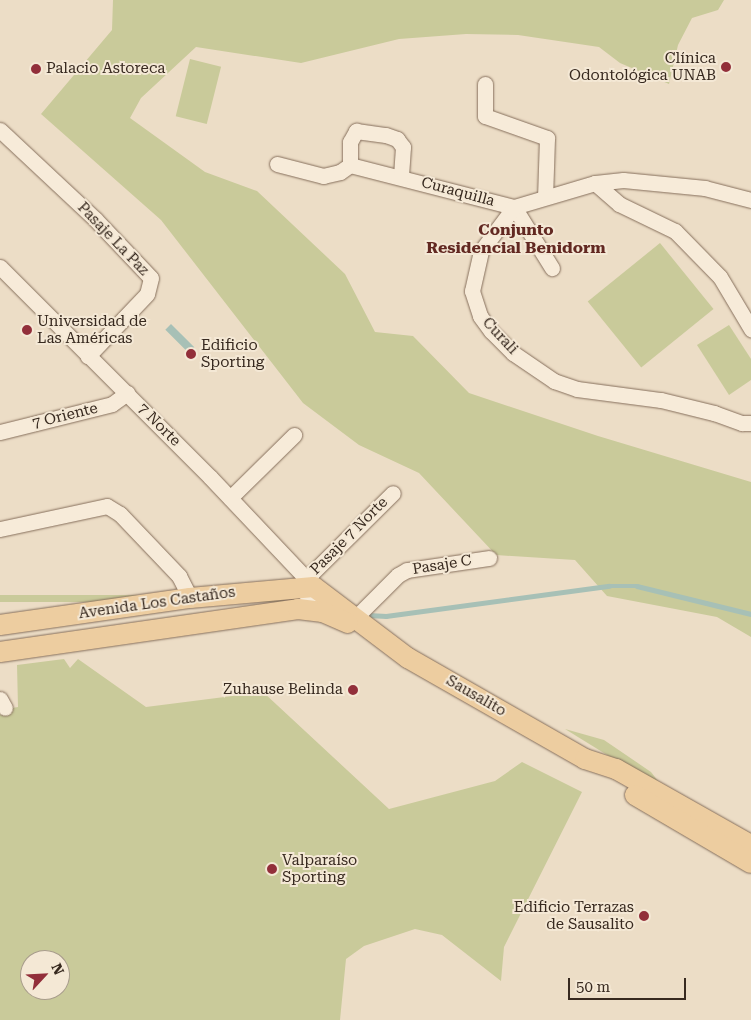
<!DOCTYPE html>
<html>
<head>
<meta charset="utf-8">
<style>
  body { margin:0 }
  #map { position:relative; width:751px; height:1020px; overflow:hidden; background:#ecddc6; font-family:"Roboto Serif",serif }
  div>[style] { position:absolute }
  .green>* { inset:0; background:#c9ca9a; transform-origin:0 0 }
  .water>* { inset:0; background:#a7c0b6; transform-origin:0 0 }
  .stream>* { height:4.5px; margin:-2.25px; padding:0 2.25px; transform-origin:2.25px; border-radius:2.25px; background:#a7c0b6 }
  .roads { filter:drop-shadow(0 0 1px #866f5c) drop-shadow(0 0 1px #866f5c) }
  .minor>* { height:15px; margin:-7.5px; padding:0 7.5px; transform-origin:7.5px; border-radius:7.5px; background:#f7ebd9 }
  .major>* { height:20px; margin:-10px; padding:0 10px; transform-origin:10px; border-radius:10px; background:#edcda0 }
  .dots>* { width:14px; height:14px; translate:-50% -50%; box-sizing:border-box; border:2px solid #f4e8d5; border-radius:50% }
  span { translate:-50% -50%; white-space:nowrap; text-align:center; line-height:1.15; -webkit-text-stroke:4px #f4e8d5; paint-order:stroke }
  .poi-label { font-size:15px; color:#37291f }
  .right { translate:-100% -50%; text-align:right }
  .left { translate:0 -50%; text-align:left }
  .street-label { font-size:15px; color:#37291f }
  .neighbourhood-label { font-size:16px; color:#622821; font-weight:700 }
  .north { position:absolute; left:20px; top:950px; width:50px; height:50px; box-sizing:border-box; background:#f4e8d5; border:1px solid #a89c8c; border-radius:50%; rotate:65deg; font-size:14px; font-weight:700; line-height:20px; text-align:center; color:#37291f }
  .north::after { content:''; display:block; margin:auto; width:18px; height:22px; background:#922f3a; clip-path:polygon(50% 0,100% 100%,50% 72%,0 100%) }
  .scale { position:absolute; left:568px; top:978px; width:118px; height:22px; box-sizing:border-box; border:2px solid #37291f; border-top:0; padding-left:6px; font-size:15px; line-height:18px; white-space:nowrap; color:#37291f; -webkit-text-stroke:4px #f4e8d5; paint-order:stroke }
</style>
</head>
<body>
<div id="map">
  <div class="green">
    <div style="clip-path:polygon(113px 0,724px 0,718px 10px,692px 18px,678px 45px,669px 84px,620px 63px,599px 47px,518px 35px,466px 34px,399px 39px,301px 63px,196px 47px,141px 98px,130px 118px,205px 172px,257px 191px,345px 274px,375px 332px,413px 336px,469px 393px,598px 436px,751px 482px,751px 637px,717px 617px,607px 596px,575px 560px,496px 555px,419px 473px,359px 445px,303px 403px,161px 220px,41px 114px,112px 30px)"></div>
    <div style="left:190px;top:59px;width:32px;height:59px;rotate:14deg"></div>
    <div style="left:660px;top:243px;width:85px;height:93px;rotate:51deg"></div>
    <div style="clip-path:polygon(729px 325px,751px 359px,751px 380px,729px 395px,697px 345px)"></div>
    <div style="left:284px;top:595px;width:7px;height:287px;rotate:90deg"></div>
    <div style="clip-path:polygon(evenodd,64px 659px,70px 668px,78px 659px,146px 707px,263px 692px,389px 809px,495px 781px,522px 762px,582px 792px,504px 947px,501px 981px,442px 935px,415px 929px,364px 946px,346px 959px,340px 1020px,0 1020px,0 710px,18px 707px,17px 665px,64px 659px,30px 960px,60px 960px,60px 990px,30px 990px,30px 960px)"></div>
    <div style="clip-path:polygon(565px 729px,604px 740px,651px 772px,661px 785px,659px 787px)"></div>
  </div>
  <div class="water">
    <div style="left:171px;top:324px;width:33px;height:8px;rotate:45deg"></div>
  </div>
  <div class="stream">
    <div style="left:368px;top:615px;width:18px;rotate:3deg"></div>
    <div style="left:386px;top:616px;width:225px;rotate:-7.7deg"></div>
    <div style="left:609px;top:586px;width:28px"></div>
    <div style="left:637px;top:586px;width:117px;rotate:13.8deg"></div>
  </div>
  <div class="roads">
    <div class="minor">
      <div style="left:485px;top:84px;width:32px;rotate:90deg"></div>
      <div style="left:485px;top:116px;width:66px;rotate:19.5deg"></div>
      <div style="left:547px;top:138px;width:59px;rotate:91.9deg"></div>
      <div style="left:0;top:130px;width:130px;rotate:43.1deg"></div>
      <div style="left:95px;top:219px;width:81px;rotate:46.5deg"></div>
      <div style="left:151px;top:278px;width:16px;rotate:104deg"></div>
      <div style="left:147px;top:294px;width:86px;rotate:133.6deg"></div>
      <div style="left:277px;top:164px;width:48px;rotate:14.6deg"></div>
      <div style="left:323px;top:176px;width:17px;rotate:-13deg"></div>
      <div style="left:340px;top:172px;width:12px;rotate:-35deg"></div>
      <div style="left:350px;top:165px;width:169px;rotate:14.4deg"></div>
      <div style="left:514px;top:207px;width:72px;rotate:58.1deg"></div>
      <div style="left:350px;top:165px;width:23px;rotate:-90deg"></div>
      <div style="left:350px;top:142px;width:13px;rotate:-61deg"></div>
      <div style="left:356px;top:131px;width:30px;rotate:8deg"></div>
      <div style="left:386px;top:135px;width:12px;rotate:20deg"></div>
      <div style="left:397px;top:139px;width:10px;rotate:53deg"></div>
      <div style="left:403px;top:147px;width:30px;rotate:94deg"></div>
      <div style="left:595px;top:183px;width:32px;rotate:41deg"></div>
      <div style="left:619px;top:204px;width:62px;rotate:25.7deg"></div>
      <div style="left:675px;top:231px;width:64px;rotate:45.6deg"></div>
      <div style="left:720px;top:277px;width:61px;rotate:59.2deg"></div>
      <div style="left:751px;top:200px;width:48px;rotate:-165.4deg"></div>
      <div style="left:705px;top:188px;width:82px;rotate:-174.4deg"></div>
      <div style="left:623px;top:180px;width:28px;rotate:174deg"></div>
      <div style="left:595px;top:183px;width:84px;rotate:163.5deg"></div>
      <div style="left:514px;top:207px;width:55px;rotate:126.9deg"></div>
      <div style="left:481px;top:251px;width:41px;rotate:102.7deg"></div>
      <div style="left:472px;top:291px;width:26px;rotate:72deg"></div>
      <div style="left:480px;top:316px;width:19px;rotate:54deg"></div>
      <div style="left:491px;top:331px;width:31px;rotate:45deg"></div>
      <div style="left:513px;top:353px;width:50px;rotate:34.3deg"></div>
      <div style="left:554px;top:381px;width:24px;rotate:19deg"></div>
      <div style="left:577px;top:389px;width:85px;rotate:7.5deg"></div>
      <div style="left:661px;top:400px;width:55px;rotate:13.8deg"></div>
      <div style="left:714px;top:413px;width:30px;rotate:20deg"></div>
      <div style="left:742px;top:423px;width:9px"></div>
      <div style="left:0;top:267px;width:297px;rotate:45deg"></div>
      <div style="left:210px;top:477px;width:151px;rotate:46.6deg"></div>
      <div style="left:314px;top:587px;width:14px;rotate:111deg"></div>
      <div style="left:309px;top:600px;width:14px;rotate:141deg"></div>
      <div style="left:0;top:432px;width:115px;rotate:-14deg"></div>
      <div style="left:112px;top:404px;width:19px;rotate:-36deg"></div>
      <div style="left:230px;top:498px;width:90px;rotate:-44.5deg"></div>
      <div style="left:0;top:529px;width:109px;rotate:-12.1deg"></div>
      <div style="left:107px;top:506px;width:15px;rotate:32deg"></div>
      <div style="left:120px;top:514px;width:86px;rotate:46.4deg"></div>
      <div style="left:179px;top:576px;width:25px;rotate:63deg"></div>
      <div style="left:306px;top:579px;width:122px;rotate:-44.7deg"></div>
      <div style="left:354px;top:619px;width:62px;rotate:-45deg"></div>
      <div style="left:398px;top:575px;width:10px;rotate:-29deg"></div>
      <div style="left:407px;top:570px;width:83px;rotate:-8.3deg"></div>
      <div style="left:0;top:699px;width:10px;rotate:61deg"></div>
    </div>
    <div class="major">
      <div style="left:0;top:625px;width:192px;rotate:-8.1deg"></div>
      <div style="left:190px;top:598px;width:124px;rotate:-5.1deg"></div>
      <div style="left:314px;top:587px;width:118px;rotate:37.1deg"></div>
      <div style="left:408px;top:658px;width:204px;rotate:29.7deg"></div>
      <div style="left:585px;top:759px;width:33px;rotate:18deg"></div>
      <div style="left:616px;top:769px;width:155px;rotate:29.4deg"></div>
      <div style="left:0;top:652px;width:301px;rotate:-8.2deg"></div>
      <div style="left:298px;top:609px;width:25px;rotate:7deg"></div>
      <div style="left:323px;top:612px;width:27px;rotate:24deg"></div>
      <div style="left:635px;top:795px;width:134px;rotate:30.4deg"></div>
    </div>
  </div>
  <div class="dots">
    <div style="left:726px;top:67px;background:#922f3a"></div>
    <div style="left:36px;top:69px;background:#922f3a"></div>
    <div style="left:27px;top:330px;background:#922f3a"></div>
    <div style="left:191px;top:354px;background:#922f3a"></div>
    <div style="left:353px;top:690px;background:#922f3a"></div>
    <div style="left:272px;top:869px;background:#922f3a"></div>
    <div style="left:644px;top:916px;background:#922f3a"></div>
  </div>
  <div class="poi-label">
    <span class="right" style="left:716px;top:67px">Clínica<br>Odontológica UNAB</span>
    <span class="left" style="left:46px;top:69px">Palacio Astoreca</span>
    <span class="left" style="left:37px;top:330px">Universidad de<br>Las Américas</span>
    <span class="left" style="left:201px;top:354px">Edificio<br>Sporting</span>
    <span class="right" style="left:343px;top:690px">Zuhause Belinda</span>
    <span class="left" style="left:282px;top:869px">Valparaíso<br>Sporting</span>
    <span class="right" style="left:634px;top:916px">Edificio Terrazas<br>de Sausalito</span>
  </div>
  <div class="street-label">
    <span style="left:458px;top:192px;rotate:15deg">Curaquilla</span>
    <span style="left:113px;top:239px;rotate:46deg">Pasaje La Paz</span>
    <span style="left:500px;top:336px;rotate:47deg">Curali</span>
    <span style="left:65px;top:416px;rotate:-14deg">7 Oriente</span>
    <span style="left:159px;top:425px;rotate:45deg">7 Norte</span>
    <span style="left:349px;top:536px;rotate:-45deg">Pasaje 7 Norte</span>
    <span style="left:442px;top:565px;rotate:-9deg">Pasaje C</span>
    <span style="left:157px;top:603px;rotate:-8deg">Avenida Los Castaños</span>
    <span style="left:476px;top:696px;rotate:30deg">Sausalito</span>
  </div>
  <div class="neighbourhood-label">
    <span style="left:516px;top:239px">Conjunto<br>Residencial Benidorm</span>
  </div>
  <div class="north">N</div>
  <div class="scale">50 m</div>
</div>
</body>
</html>
